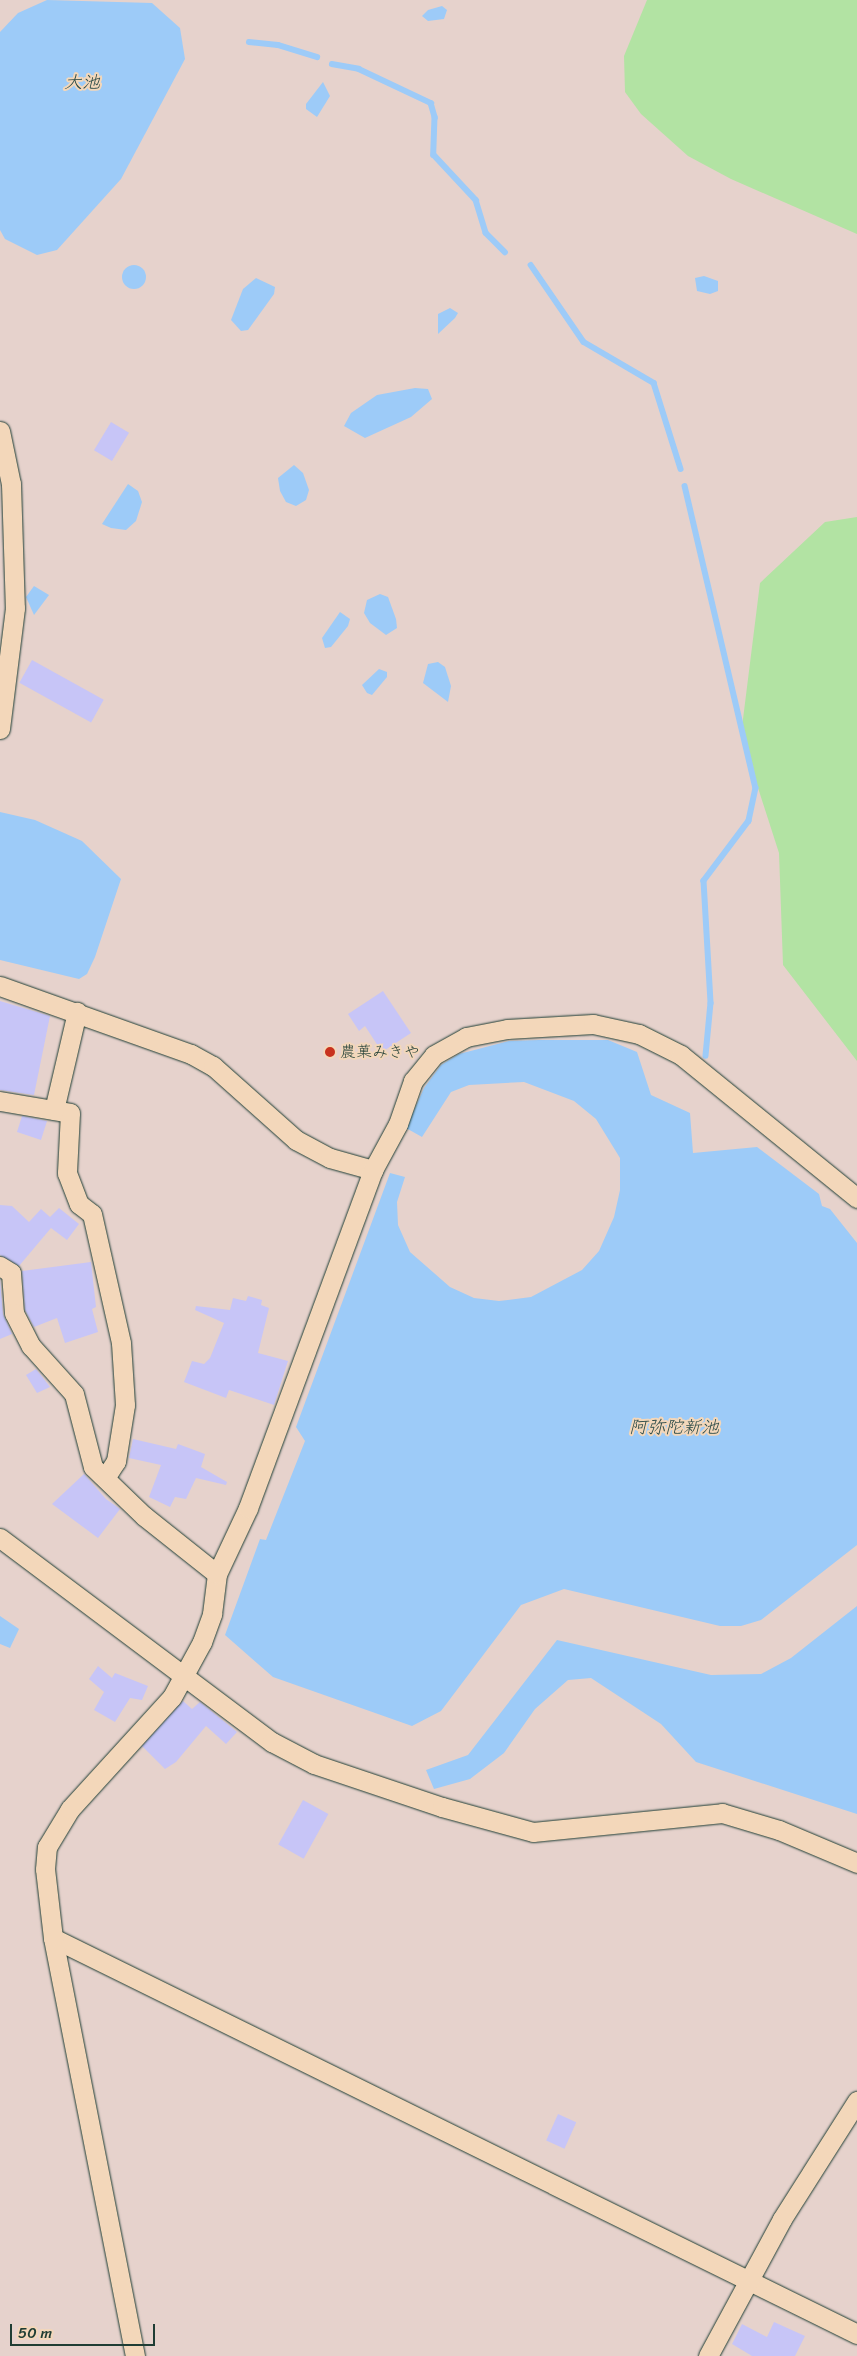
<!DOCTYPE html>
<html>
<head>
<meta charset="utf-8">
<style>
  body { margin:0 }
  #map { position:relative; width:857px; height:2356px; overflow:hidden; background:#e6d2cc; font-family:Sriracha,"Klee One",sans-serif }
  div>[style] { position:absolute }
  .green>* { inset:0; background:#b2e3a3 }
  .water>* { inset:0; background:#9dcbf8 }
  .round { border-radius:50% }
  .stream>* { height:5.5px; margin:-2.75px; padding:0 2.75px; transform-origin:2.75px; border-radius:2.75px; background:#9dcbf8 }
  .building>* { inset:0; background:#c7c5f7; transform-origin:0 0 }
  .roads { filter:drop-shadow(0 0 1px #1f3d34) drop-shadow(0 0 1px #1f3d34) }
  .minor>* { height:19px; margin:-9.5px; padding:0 9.5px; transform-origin:9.5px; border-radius:9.5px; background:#f3d7ba }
  .dots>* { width:14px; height:14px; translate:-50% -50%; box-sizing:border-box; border:2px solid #f3d7ba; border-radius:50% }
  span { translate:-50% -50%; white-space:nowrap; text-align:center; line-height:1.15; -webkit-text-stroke:4px #f3d7ba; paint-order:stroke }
  .poi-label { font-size:16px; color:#1f3d34 }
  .left { translate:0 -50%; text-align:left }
  .water-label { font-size:18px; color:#2c4b48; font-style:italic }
  .scale { position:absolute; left:10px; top:2324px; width:145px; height:22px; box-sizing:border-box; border:2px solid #1f3d34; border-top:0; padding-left:6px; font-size:15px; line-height:18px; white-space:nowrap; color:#1f3d34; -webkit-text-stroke:4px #f3d7ba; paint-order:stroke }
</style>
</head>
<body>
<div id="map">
  <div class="green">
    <div style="clip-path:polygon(647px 0,857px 0,857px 234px,731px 179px,688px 156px,641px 114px,625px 92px,624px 56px)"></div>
    <div style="clip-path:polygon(857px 517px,857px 1061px,783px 965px,779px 853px,741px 735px,760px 583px,825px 522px)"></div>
  </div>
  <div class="water">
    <div style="clip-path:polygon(47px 0,152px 3px,180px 28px,185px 59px,121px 179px,57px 250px,37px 255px,5px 239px,0 230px,0 32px,18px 13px)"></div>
    <div style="clip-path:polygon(442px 6px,447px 10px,444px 19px,428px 21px,422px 16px,428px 10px)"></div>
    <div style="clip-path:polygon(323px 82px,330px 96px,317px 117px,306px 109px,306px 104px)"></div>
    <div class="round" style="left:122px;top:265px;width:24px;height:24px"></div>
    <div style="clip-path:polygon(704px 276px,718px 281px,718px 291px,710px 294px,697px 291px,695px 278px)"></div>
    <div style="clip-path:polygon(256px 278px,275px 287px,274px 294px,248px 330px,241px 331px,231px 320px,243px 289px)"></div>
    <div style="clip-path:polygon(450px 308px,458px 313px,455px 318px,438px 334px,438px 314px)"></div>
    <div style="clip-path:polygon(415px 388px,428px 389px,432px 399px,411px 417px,365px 438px,344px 426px,351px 413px,377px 395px)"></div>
    <div style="clip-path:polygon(294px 465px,303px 473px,309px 490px,306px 500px,296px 506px,286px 502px,280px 491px,278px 478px)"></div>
    <div style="clip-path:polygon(128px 484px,138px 491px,142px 502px,136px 521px,126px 530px,111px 528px,102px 524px)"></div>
    <div style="clip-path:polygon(34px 586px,49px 595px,34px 615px,26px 597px)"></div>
    <div style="clip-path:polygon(380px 594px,388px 597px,396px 619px,397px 628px,386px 635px,370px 623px,364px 613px,367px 600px)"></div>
    <div style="clip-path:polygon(340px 612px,350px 619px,348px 626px,331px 647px,325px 648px,322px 638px)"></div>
    <div style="clip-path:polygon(438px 662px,445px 667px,451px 686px,448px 702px,423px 683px,428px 664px)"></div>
    <div style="clip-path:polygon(379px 669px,387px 672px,387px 677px,372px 695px,367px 693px,362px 685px)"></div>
    <div style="clip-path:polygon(0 812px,35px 820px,82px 841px,121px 879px,95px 957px,87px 974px,79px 979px,0 960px)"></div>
    <div style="clip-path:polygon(539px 1040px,608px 1040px,637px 1052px,651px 1095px,690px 1113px,693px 1153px,757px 1147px,819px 1194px,822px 1206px,830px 1209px,857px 1243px,857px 1545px,761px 1620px,741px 1626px,720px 1626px,564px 1589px,521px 1605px,441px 1711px,412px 1726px,273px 1677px,225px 1635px,260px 1539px,266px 1540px,305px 1441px,296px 1427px,390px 1173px,405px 1177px,397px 1202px,398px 1225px,410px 1252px,450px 1287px,474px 1298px,499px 1301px,531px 1297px,582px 1270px,599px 1251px,614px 1217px,620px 1190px,620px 1158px,596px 1119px,574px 1101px,524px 1082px,469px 1085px,451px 1092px,422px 1137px,406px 1128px,424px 1088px,441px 1065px,459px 1054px,509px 1041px)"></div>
    <div style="clip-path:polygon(857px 1606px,857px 1814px,696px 1762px,661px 1724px,591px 1678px,568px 1680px,535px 1709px,504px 1753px,470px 1779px,434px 1789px,426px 1770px,468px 1755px,557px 1640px,711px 1675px,761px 1674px,791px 1658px)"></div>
    <div style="clip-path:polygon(0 1616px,19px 1629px,10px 1648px,0 1644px)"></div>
  </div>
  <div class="stream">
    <div style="left:249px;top:42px;width:29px;rotate:6deg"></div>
    <div style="left:278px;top:45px;width:41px;rotate:17.1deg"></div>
    <div style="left:332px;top:64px;width:27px;rotate:10deg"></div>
    <div style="left:359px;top:69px;width:80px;rotate:25.3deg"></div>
    <div style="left:431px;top:103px;width:15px;rotate:74deg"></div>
    <div style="left:435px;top:117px;width:38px;rotate:92deg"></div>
    <div style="left:434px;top:155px;width:62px;rotate:47deg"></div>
    <div style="left:476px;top:200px;width:34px;rotate:73deg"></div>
    <div style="left:486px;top:233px;width:27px;rotate:45deg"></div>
    <div style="left:531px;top:265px;width:93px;rotate:55.5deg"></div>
    <div style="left:584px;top:342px;width:81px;rotate:30.4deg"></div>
    <div style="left:654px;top:383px;width:90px;rotate:72.6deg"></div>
    <div style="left:685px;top:486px;width:310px;rotate:76.8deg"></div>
    <div style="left:756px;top:788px;width:34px;rotate:102deg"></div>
    <div style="left:749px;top:821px;width:75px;rotate:126.9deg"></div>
    <div style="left:704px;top:881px;width:122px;rotate:86.7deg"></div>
    <div style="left:711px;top:1003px;width:53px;rotate:95.4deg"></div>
  </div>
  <div class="building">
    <div style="left:111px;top:422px;width:21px;height:33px;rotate:31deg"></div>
    <div style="left:32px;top:660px;width:82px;height:26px;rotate:29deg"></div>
    <div style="clip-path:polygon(383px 991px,411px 1033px,382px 1052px,365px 1026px,359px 1031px,348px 1014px)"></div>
    <div style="clip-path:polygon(0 1001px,50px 1016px,34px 1095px,0 1090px)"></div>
    <div style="clip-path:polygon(22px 1116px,47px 1121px,41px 1140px,17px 1132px)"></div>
    <div style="clip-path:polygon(0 1205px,12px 1206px,29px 1222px,41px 1209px,50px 1217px,59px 1208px,79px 1224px,67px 1240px,51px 1228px,19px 1266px,0 1255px)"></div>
    <div style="clip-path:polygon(91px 1262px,96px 1307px,92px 1309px,98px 1332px,65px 1343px,57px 1318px,34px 1327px,25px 1310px,22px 1271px)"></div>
    <div style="clip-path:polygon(0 1279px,3px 1314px,12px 1334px,0 1339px)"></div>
    <div style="clip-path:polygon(248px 1296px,262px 1300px,261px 1305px,269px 1308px,258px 1353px,288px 1361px,274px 1405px,229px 1390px,226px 1398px,184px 1382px,192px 1361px,204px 1364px,210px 1358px,224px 1323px,195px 1310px,196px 1306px,230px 1310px,233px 1298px,246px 1301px)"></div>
    <div style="clip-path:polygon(36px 1369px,50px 1387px,37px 1393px,26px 1375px)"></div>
    <div style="clip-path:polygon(133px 1439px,176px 1449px,178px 1444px,205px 1454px,201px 1467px,227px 1482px,226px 1485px,196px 1478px,186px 1499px,175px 1497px,170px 1507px,149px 1497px,161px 1465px,129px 1458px)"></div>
    <div style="clip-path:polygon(84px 1474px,106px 1499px,120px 1509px,98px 1538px,52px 1504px)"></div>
    <div style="clip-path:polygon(98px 1666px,112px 1678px,115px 1673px,148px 1686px,142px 1700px,130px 1698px,115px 1722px,94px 1710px,104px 1692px,89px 1679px)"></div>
    <div style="clip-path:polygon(183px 1701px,192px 1709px,200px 1702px,237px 1732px,226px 1744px,206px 1726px,176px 1762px,165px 1769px,142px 1746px)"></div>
    <div style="left:303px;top:1800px;width:29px;height:51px;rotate:29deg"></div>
    <div style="left:558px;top:2114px;width:20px;height:29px;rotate:24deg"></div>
    <div style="clip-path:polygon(774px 2322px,805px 2336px,795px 2356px,752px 2356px,732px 2344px,742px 2324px,767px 2337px)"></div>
  </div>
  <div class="roads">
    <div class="minor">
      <div style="left:0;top:431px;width:54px;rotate:78.3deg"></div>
      <div style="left:11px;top:484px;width:124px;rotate:88.2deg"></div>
      <div style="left:15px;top:608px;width:122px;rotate:97.1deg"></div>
      <div style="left:0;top:986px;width:203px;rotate:19.6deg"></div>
      <div style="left:191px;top:1054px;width:25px;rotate:29deg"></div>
      <div style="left:213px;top:1066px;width:111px;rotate:41.7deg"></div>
      <div style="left:296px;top:1140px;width:38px;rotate:28deg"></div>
      <div style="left:330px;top:1158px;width:45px;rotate:15.6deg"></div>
      <div style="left:0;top:1101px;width:71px;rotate:9.7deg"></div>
      <div style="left:70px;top:1113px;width:60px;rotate:92.9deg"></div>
      <div style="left:67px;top:1173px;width:33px;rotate:69deg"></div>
      <div style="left:79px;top:1204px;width:16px;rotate:38deg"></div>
      <div style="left:92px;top:1214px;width:132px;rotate:77.3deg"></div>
      <div style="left:121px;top:1343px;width:62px;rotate:86.3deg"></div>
      <div style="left:125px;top:1405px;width:57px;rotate:99.1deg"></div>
      <div style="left:116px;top:1461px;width:20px;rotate:123deg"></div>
      <div style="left:54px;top:1110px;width:101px;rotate:-76.8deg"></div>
      <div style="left:0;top:1266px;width:13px;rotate:32deg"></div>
      <div style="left:11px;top:1273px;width:40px;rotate:85.7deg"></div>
      <div style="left:14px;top:1313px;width:37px;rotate:63deg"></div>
      <div style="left:31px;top:1346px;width:64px;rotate:48.1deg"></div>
      <div style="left:74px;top:1394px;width:75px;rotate:75.4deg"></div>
      <div style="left:93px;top:1467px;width:71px;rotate:43.9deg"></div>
      <div style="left:144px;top:1516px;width:93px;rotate:38.5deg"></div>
      <div style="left:0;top:1538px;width:340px;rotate:36.9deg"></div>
      <div style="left:272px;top:1742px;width:47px;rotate:27.6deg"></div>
      <div style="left:314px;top:1764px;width:135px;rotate:18.6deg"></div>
      <div style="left:442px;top:1807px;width:94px;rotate:15.4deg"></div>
      <div style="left:533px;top:1832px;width:190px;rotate:-5.7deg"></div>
      <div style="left:722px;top:1813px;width:59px;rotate:16.6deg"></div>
      <div style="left:779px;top:1830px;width:85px;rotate:22.9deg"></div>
      <div style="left:53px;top:1938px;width:896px;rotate:26.22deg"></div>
      <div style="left:135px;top:2356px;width:426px;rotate:-101.1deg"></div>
      <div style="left:53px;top:1938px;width:69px;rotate:-96.6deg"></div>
      <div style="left:45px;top:1869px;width:22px;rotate:-85deg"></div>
      <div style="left:47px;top:1847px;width:44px;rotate:-58.8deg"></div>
      <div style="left:70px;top:1809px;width:151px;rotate:-47.7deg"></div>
      <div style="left:172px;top:1697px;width:63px;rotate:-61.4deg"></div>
      <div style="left:202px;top:1642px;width:30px;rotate:-70deg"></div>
      <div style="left:212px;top:1614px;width:40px;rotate:-82.9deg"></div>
      <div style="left:217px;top:1574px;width:73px;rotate:-64.8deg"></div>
      <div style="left:248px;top:1508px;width:360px;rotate:-69.7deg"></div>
      <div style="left:373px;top:1170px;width:52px;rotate:-61.5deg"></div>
      <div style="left:398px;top:1124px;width:46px;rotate:-70.8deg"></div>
      <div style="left:413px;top:1081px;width:33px;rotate:-51deg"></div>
      <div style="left:434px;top:1055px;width:37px;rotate:-29deg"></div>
      <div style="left:466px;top:1037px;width:42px;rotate:-11deg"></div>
      <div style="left:507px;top:1029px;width:86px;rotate:-3.3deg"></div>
      <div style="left:593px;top:1024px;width:47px;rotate:12.3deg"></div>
      <div style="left:639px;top:1034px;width:47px;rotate:26.6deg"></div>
      <div style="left:681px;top:1055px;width:227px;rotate:39.1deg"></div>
      <div style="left:708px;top:2356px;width:156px;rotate:-61.6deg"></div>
      <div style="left:782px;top:2219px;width:140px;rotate:-57.6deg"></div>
    </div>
  </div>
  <div class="dots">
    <div style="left:330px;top:1052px;background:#c8321e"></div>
  </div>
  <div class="poi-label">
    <span class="left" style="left:340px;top:1052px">農菓みきや</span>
  </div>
  <div class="water-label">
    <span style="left:82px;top:82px">大池</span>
    <span style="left:674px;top:1427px">阿弥陀新池</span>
  </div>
  <div class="scale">50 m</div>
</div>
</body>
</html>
